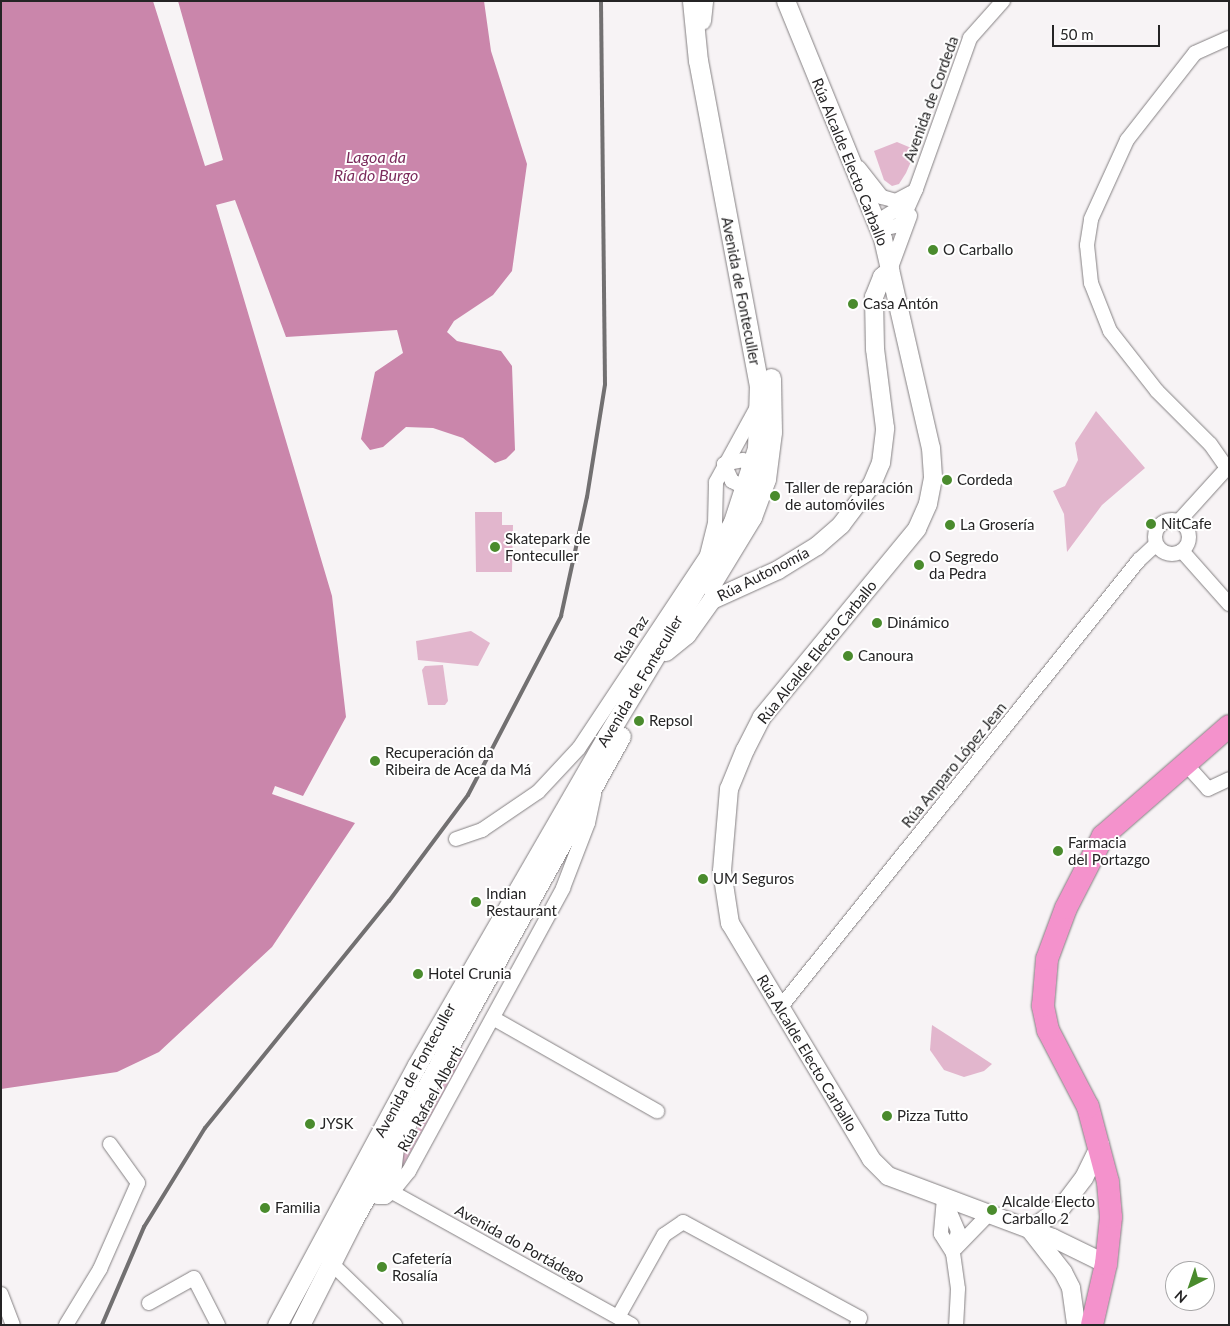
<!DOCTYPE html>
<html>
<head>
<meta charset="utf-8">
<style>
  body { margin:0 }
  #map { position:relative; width:1230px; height:1326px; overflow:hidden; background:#f7f3f5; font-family:Lato,sans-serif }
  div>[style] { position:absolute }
  .green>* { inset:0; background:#e2b6cd }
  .water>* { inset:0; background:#ca86ab }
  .roads { filter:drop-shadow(0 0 1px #848082) drop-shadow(0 0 1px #848082) }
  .minor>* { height:14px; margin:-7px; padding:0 7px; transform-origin:7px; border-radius:7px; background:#fff }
  .minor>.ring { margin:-7px; padding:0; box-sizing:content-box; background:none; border:14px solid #fff; border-radius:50% }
  .tertiary>* { height:18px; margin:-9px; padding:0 9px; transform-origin:9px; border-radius:9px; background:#fff }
  .secondary>* { height:19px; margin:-9.5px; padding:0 9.5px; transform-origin:9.5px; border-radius:9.5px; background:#fff }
  .trunk>* { height:22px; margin:-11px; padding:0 11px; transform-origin:11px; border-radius:11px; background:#f492cc }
  .rail>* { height:4px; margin:-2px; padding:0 2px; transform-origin:2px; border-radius:2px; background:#727071 }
  .dots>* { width:14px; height:14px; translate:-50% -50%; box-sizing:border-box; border:2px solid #fff; border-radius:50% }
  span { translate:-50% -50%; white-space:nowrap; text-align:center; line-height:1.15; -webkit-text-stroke:4px #fff; paint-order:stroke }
  .street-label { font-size:15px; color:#252425 }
  .poi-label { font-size:15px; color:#252425 }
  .left { translate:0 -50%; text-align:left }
  .water-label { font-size:16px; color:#7b2b5c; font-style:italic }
  .frame { position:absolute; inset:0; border:2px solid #252425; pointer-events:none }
  .north { position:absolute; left:1165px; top:1261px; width:50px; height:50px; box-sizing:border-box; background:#fff; border:1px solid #a8a7a8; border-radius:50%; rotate:221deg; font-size:14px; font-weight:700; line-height:20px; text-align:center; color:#252425 }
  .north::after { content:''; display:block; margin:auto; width:18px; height:22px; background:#4a8b2d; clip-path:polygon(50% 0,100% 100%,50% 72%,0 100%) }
  .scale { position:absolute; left:1052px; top:25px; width:108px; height:22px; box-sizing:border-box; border:2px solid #252425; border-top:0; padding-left:6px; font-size:15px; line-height:18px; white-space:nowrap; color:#252425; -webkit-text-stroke:4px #fff; paint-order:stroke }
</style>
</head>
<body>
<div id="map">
  <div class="green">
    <div style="clip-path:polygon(897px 142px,916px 150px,906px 173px,899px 184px,892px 186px,884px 180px,874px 151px)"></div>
    <div style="clip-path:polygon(1096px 411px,1145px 468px,1102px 505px,1067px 552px,1064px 514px,1053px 491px,1065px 486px,1078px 460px,1075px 443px)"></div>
    <div style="clip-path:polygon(475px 512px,502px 512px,502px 525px,513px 525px,512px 572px,476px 572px)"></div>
    <div style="clip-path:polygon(471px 631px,490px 643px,478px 666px,418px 660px,416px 641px)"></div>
    <div style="clip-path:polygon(443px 665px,448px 701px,445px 705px,428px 705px,422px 670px,425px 666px)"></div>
    <div style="clip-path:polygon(932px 1025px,963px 1045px,992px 1064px,984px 1071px,964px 1077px,944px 1070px,930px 1050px)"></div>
    <div style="clip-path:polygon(461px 1047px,466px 1051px,400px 1171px,403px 1155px)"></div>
  </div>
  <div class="water">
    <div style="clip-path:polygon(1px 1px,153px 1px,205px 166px,223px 160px,178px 1px,484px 1px,491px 51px,527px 164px,512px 271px,493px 295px,454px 321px,447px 332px,457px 341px,501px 351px,512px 366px,515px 450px,506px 459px,495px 463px,463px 438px,433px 428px,406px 427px,383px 447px,370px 450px,361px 439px,375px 372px,403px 353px,397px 330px,286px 337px,235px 200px,216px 205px,332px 596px,346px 717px,303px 796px,275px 786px,272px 794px,355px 823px,272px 947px,159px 1052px,117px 1072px,1px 1089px)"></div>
  </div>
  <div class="roads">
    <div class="minor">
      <div style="left:859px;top:168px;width:37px;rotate:52deg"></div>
      <div style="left:882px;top:197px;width:15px;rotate:16deg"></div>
      <div style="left:896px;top:201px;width:17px;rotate:-28deg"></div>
      <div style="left:916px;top:189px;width:22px;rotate:129deg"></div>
      <div style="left:902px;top:206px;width:31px;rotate:148deg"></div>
      <div style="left:876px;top:222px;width:12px;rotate:31deg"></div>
      <div style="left:886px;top:228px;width:14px;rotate:-12deg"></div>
      <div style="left:900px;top:225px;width:39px;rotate:-66deg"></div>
      <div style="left:916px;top:189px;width:160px;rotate:-70.3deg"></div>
      <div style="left:970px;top:38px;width:50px;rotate:-48.3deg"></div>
      <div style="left:890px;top:270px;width:58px;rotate:-69.7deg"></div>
      <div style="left:724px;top:464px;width:19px;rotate:-12deg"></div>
      <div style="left:743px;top:460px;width:18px;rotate:41deg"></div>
      <div style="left:724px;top:464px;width:19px;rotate:65deg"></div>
      <div style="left:732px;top:481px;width:13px;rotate:27deg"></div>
      <div style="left:744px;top:487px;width:10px;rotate:-53deg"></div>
      <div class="ring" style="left:1155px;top:520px;width:20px;height:20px"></div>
      <div style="left:1179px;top:521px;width:72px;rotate:-47.8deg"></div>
      <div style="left:1227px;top:468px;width:29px;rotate:-125deg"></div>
      <div style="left:1210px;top:444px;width:75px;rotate:-135deg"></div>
      <div style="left:1157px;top:391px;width:76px;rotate:-128.1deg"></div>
      <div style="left:1110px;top:331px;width:52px;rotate:-111.6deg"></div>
      <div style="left:1091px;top:283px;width:38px;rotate:-96deg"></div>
      <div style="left:1087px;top:245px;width:26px;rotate:-81deg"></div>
      <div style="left:1091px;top:219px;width:87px;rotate:-65.5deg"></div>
      <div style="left:1127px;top:140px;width:110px;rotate:-52deg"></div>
      <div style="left:1195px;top:53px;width:37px;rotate:-24deg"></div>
      <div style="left:1182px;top:551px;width:71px;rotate:48.4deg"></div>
      <div style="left:1184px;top:762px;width:36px;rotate:48deg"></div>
      <div style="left:1208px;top:789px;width:23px;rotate:-25deg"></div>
      <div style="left:456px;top:839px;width:28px;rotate:-19deg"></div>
      <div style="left:482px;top:830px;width:68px;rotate:-34.2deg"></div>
      <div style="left:538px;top:792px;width:60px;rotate:-47deg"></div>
      <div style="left:579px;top:748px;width:232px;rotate:-56.4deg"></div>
      <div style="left:707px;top:555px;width:32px;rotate:-76deg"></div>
      <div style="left:715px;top:524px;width:42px;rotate:-88.6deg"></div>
      <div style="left:716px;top:482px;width:85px;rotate:-61.3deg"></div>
      <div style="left:779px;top:1009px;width:576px;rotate:-51.28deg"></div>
      <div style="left:1139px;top:560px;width:23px;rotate:-43deg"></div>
      <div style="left:493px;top:1018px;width:189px;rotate:29.6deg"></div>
      <div style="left:375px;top:1176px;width:21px;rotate:82deg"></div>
      <div style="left:378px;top:1197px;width:7px"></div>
      <div style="left:385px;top:1197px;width:9px;rotate:-36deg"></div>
      <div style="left:392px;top:1192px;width:7px;rotate:-124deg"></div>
      <div style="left:392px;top:1191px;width:43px;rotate:-83.4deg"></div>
      <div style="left:392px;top:1192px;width:27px;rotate:-51deg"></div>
      <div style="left:409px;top:1171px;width:322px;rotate:-61.4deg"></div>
      <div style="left:563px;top:888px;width:70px;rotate:-69deg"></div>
      <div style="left:588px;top:823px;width:30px;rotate:-78deg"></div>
      <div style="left:392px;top:1192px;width:274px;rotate:29deg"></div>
      <div style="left:944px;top:1198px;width:36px;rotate:95deg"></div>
      <div style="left:941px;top:1234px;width:22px;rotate:58deg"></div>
      <div style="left:953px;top:1253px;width:36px;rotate:82deg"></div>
      <div style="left:958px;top:1289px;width:36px;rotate:93deg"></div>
      <div style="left:944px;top:1198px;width:36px;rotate:67deg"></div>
      <div style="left:958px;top:1231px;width:23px;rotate:103deg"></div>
      <div style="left:956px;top:1248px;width:46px;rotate:-45.9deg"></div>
      <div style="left:327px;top:1259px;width:95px;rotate:44.1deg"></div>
      <div style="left:1px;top:1294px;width:33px;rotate:69deg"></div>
      <div style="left:149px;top:1303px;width:51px;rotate:-29.1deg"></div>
      <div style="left:194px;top:1278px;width:53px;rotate:62.9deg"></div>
      <div style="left:618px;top:1317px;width:94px;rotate:-60.7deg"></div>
      <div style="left:664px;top:1235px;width:23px;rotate:-34deg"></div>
      <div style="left:683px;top:1222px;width:201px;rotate:28.5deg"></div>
      <div style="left:860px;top:1318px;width:8px;rotate:113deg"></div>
      <div style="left:66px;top:1325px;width:66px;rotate:-58.7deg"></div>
      <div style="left:100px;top:1269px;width:94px;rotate:-66.2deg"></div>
      <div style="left:138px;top:1183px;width:48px;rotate:-125.7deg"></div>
    </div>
    <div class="tertiary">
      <div style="left:786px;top:1px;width:257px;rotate:67.8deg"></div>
      <div style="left:883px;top:239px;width:214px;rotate:77.1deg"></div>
      <div style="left:931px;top:448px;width:30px;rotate:86deg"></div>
      <div style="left:933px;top:478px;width:26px;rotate:101deg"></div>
      <div style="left:928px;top:504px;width:27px;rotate:114deg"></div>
      <div style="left:917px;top:529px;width:244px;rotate:129.5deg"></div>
      <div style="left:762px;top:717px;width:37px;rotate:117deg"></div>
      <div style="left:745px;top:750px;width:42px;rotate:112.3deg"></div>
      <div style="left:729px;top:789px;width:82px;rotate:94.9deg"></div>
      <div style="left:722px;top:871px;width:53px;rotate:81.3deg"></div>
      <div style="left:730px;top:923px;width:275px;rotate:59.1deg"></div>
      <div style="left:871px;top:1159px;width:24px;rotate:45deg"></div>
      <div style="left:888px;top:1176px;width:176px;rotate:20.6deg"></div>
      <div style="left:1053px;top:1238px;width:59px;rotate:26.1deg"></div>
      <div style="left:702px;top:21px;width:20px;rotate:-84deg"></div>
      <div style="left:666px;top:652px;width:27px;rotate:-39deg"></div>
      <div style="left:687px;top:635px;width:43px;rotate:-54.5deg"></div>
      <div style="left:712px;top:600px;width:72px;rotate:-24.4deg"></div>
      <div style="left:778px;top:570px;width:46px;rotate:-31.6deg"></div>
      <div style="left:817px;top:546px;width:32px;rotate:-41deg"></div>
      <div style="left:841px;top:525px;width:51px;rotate:-52.9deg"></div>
      <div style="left:872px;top:484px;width:23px;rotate:-67deg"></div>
      <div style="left:881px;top:463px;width:35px;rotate:-83deg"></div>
      <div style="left:885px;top:428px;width:80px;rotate:-97.2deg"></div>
      <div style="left:875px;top:349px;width:52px;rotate:-91.1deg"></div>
      <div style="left:874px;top:297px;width:22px;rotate:-68deg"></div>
      <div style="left:882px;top:277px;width:11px;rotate:-41deg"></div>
      <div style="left:1030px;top:1230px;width:39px;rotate:-36deg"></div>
      <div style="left:1062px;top:1207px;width:36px;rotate:-53deg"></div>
      <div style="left:1084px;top:1178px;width:37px;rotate:-64deg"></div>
      <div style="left:1031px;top:1231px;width:52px;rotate:52deg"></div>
      <div style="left:1063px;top:1272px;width:18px;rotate:63deg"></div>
      <div style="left:1071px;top:1288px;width:37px;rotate:82deg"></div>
    </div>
    <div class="secondary">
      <div style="left:710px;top:586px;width:81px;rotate:-58.7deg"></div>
      <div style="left:752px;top:517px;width:40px;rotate:-69.8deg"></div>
      <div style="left:766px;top:479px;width:47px;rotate:-82.7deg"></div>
      <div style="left:772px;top:432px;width:54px;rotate:-91.1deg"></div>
      <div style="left:277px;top:1325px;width:295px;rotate:-61.7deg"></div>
      <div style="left:417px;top:1065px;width:380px;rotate:-60deg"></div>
      <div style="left:607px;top:736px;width:176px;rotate:-58.9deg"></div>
      <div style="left:698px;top:585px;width:72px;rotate:-60.9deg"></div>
      <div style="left:733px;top:522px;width:78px;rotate:-72deg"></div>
      <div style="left:757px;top:448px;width:62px;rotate:-88.2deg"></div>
      <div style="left:759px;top:386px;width:331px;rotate:-100.6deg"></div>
      <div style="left:698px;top:61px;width:60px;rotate:-95.7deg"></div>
      <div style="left:300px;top:1325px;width:118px;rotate:-63.2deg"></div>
      <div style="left:353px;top:1220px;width:553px;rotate:-61.03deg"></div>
    </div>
    <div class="trunk">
      <div style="left:1092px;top:1325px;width:63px;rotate:-77.1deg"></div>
      <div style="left:1106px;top:1264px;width:47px;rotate:-83.9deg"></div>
      <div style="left:1111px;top:1217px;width:35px;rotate:-95deg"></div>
      <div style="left:1108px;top:1182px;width:78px;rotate:-104.9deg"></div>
      <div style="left:1088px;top:1107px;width:87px;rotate:-117.5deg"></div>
      <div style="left:1048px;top:1030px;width:25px;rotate:-102deg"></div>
      <div style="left:1043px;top:1006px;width:47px;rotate:-85.1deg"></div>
      <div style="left:1047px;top:959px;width:54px;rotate:-69.6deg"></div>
      <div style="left:1066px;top:908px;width:81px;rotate:-62.8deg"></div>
      <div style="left:1103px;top:836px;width:167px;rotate:-41.1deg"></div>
    </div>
  </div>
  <div class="rail">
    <div style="left:102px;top:1325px;width:107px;rotate:-66.8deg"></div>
    <div style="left:144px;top:1227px;width:116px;rotate:-58.4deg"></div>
    <div style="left:205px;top:1128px;width:292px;rotate:-51deg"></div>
    <div style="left:389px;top:901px;width:132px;rotate:-53.3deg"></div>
    <div style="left:468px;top:795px;width:202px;rotate:-62.5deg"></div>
    <div style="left:561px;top:616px;width:122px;rotate:-77.7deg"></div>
    <div style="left:587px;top:497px;width:114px;rotate:-80.9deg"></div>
    <div style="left:605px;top:384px;width:383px;rotate:-90.6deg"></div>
  </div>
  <div class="dots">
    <div style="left:933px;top:250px;background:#4a8b2d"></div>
    <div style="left:853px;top:304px;background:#4a8b2d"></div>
    <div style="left:947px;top:480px;background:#4a8b2d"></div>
    <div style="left:775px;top:496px;background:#4a8b2d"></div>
    <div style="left:1151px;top:524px;background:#4a8b2d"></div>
    <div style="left:950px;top:525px;background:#4a8b2d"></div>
    <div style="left:495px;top:547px;background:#4a8b2d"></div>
    <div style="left:919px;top:565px;background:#4a8b2d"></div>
    <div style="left:877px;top:623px;background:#4a8b2d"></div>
    <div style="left:848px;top:656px;background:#4a8b2d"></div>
    <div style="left:639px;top:721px;background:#4a8b2d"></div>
    <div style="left:375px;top:761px;background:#4a8b2d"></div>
    <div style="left:1058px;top:851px;background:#4a8b2d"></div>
    <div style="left:703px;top:879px;background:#4a8b2d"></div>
    <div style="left:476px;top:902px;background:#4a8b2d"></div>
    <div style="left:418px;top:974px;background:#4a8b2d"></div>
    <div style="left:887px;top:1116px;background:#4a8b2d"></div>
    <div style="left:310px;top:1124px;background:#4a8b2d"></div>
    <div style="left:265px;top:1208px;background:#4a8b2d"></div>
    <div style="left:992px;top:1210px;background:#4a8b2d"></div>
    <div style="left:382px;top:1267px;background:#4a8b2d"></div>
  </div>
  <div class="street-label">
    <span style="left:931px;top:99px;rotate:-70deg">Avenida de Cordeda</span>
    <span style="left:850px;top:162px;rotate:68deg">Rúa Alcalde Electo Carballo</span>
    <span style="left:741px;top:291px;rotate:79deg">Avenida de Fonteculler</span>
    <span style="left:763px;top:574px;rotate:-27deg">Rúa Autonomía</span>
    <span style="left:631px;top:639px;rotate:-59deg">Rúa Paz</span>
    <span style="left:817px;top:652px;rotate:-51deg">Rúa Alcalde Electo Carballo</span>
    <span style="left:640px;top:681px;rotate:-59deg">Avenida de Fonteculler</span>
    <span style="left:954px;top:765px;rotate:-51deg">Rúa Amparo López Jean</span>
    <span style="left:807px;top:1053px;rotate:59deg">Rúa Alcalde Electo Carballo</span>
    <span style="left:415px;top:1070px;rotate:-61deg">Avenida de Fonteculler</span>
    <span style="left:430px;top:1099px;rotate:-61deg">Rúa Rafael Alberti</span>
    <span style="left:520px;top:1244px;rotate:29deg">Avenida do Portádego</span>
  </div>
  <div class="poi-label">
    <span class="left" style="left:943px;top:250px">O Carballo</span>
    <span class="left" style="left:863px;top:304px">Casa Antón</span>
    <span class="left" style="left:957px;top:480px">Cordeda</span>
    <span class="left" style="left:785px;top:496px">Taller de reparación<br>de automóviles</span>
    <span class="left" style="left:1161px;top:524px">NitCafe</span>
    <span class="left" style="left:960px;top:525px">La Grosería</span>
    <span class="left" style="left:505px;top:547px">Skatepark de<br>Fonteculler</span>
    <span class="left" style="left:929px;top:565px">O Segredo<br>da Pedra</span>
    <span class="left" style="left:887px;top:623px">Dinámico</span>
    <span class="left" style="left:858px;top:656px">Canoura</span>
    <span class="left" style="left:649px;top:721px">Repsol</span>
    <span class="left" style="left:385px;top:761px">Recuperación da<br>Ribeira de Acea da Má</span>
    <span class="left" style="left:1068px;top:851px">Farmacia<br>del Portazgo</span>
    <span class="left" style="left:713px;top:879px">UM Seguros</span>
    <span class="left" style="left:486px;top:902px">Indian<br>Restaurant</span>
    <span class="left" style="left:428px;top:974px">Hotel Crunia</span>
    <span class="left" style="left:897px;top:1116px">Pizza Tutto</span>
    <span class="left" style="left:320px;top:1124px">JYSK</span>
    <span class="left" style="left:1002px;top:1210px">Alcalde Electo<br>Carballo 2</span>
    <span class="left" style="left:275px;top:1208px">Familia</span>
    <span class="left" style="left:392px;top:1267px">Cafetería<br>Rosalía</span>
  </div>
  <div class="water-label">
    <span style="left:376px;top:166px">Lagoa da<br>Ría do Burgo</span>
  </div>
  <div class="frame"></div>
  <div class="north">N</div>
  <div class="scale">50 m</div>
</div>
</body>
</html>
